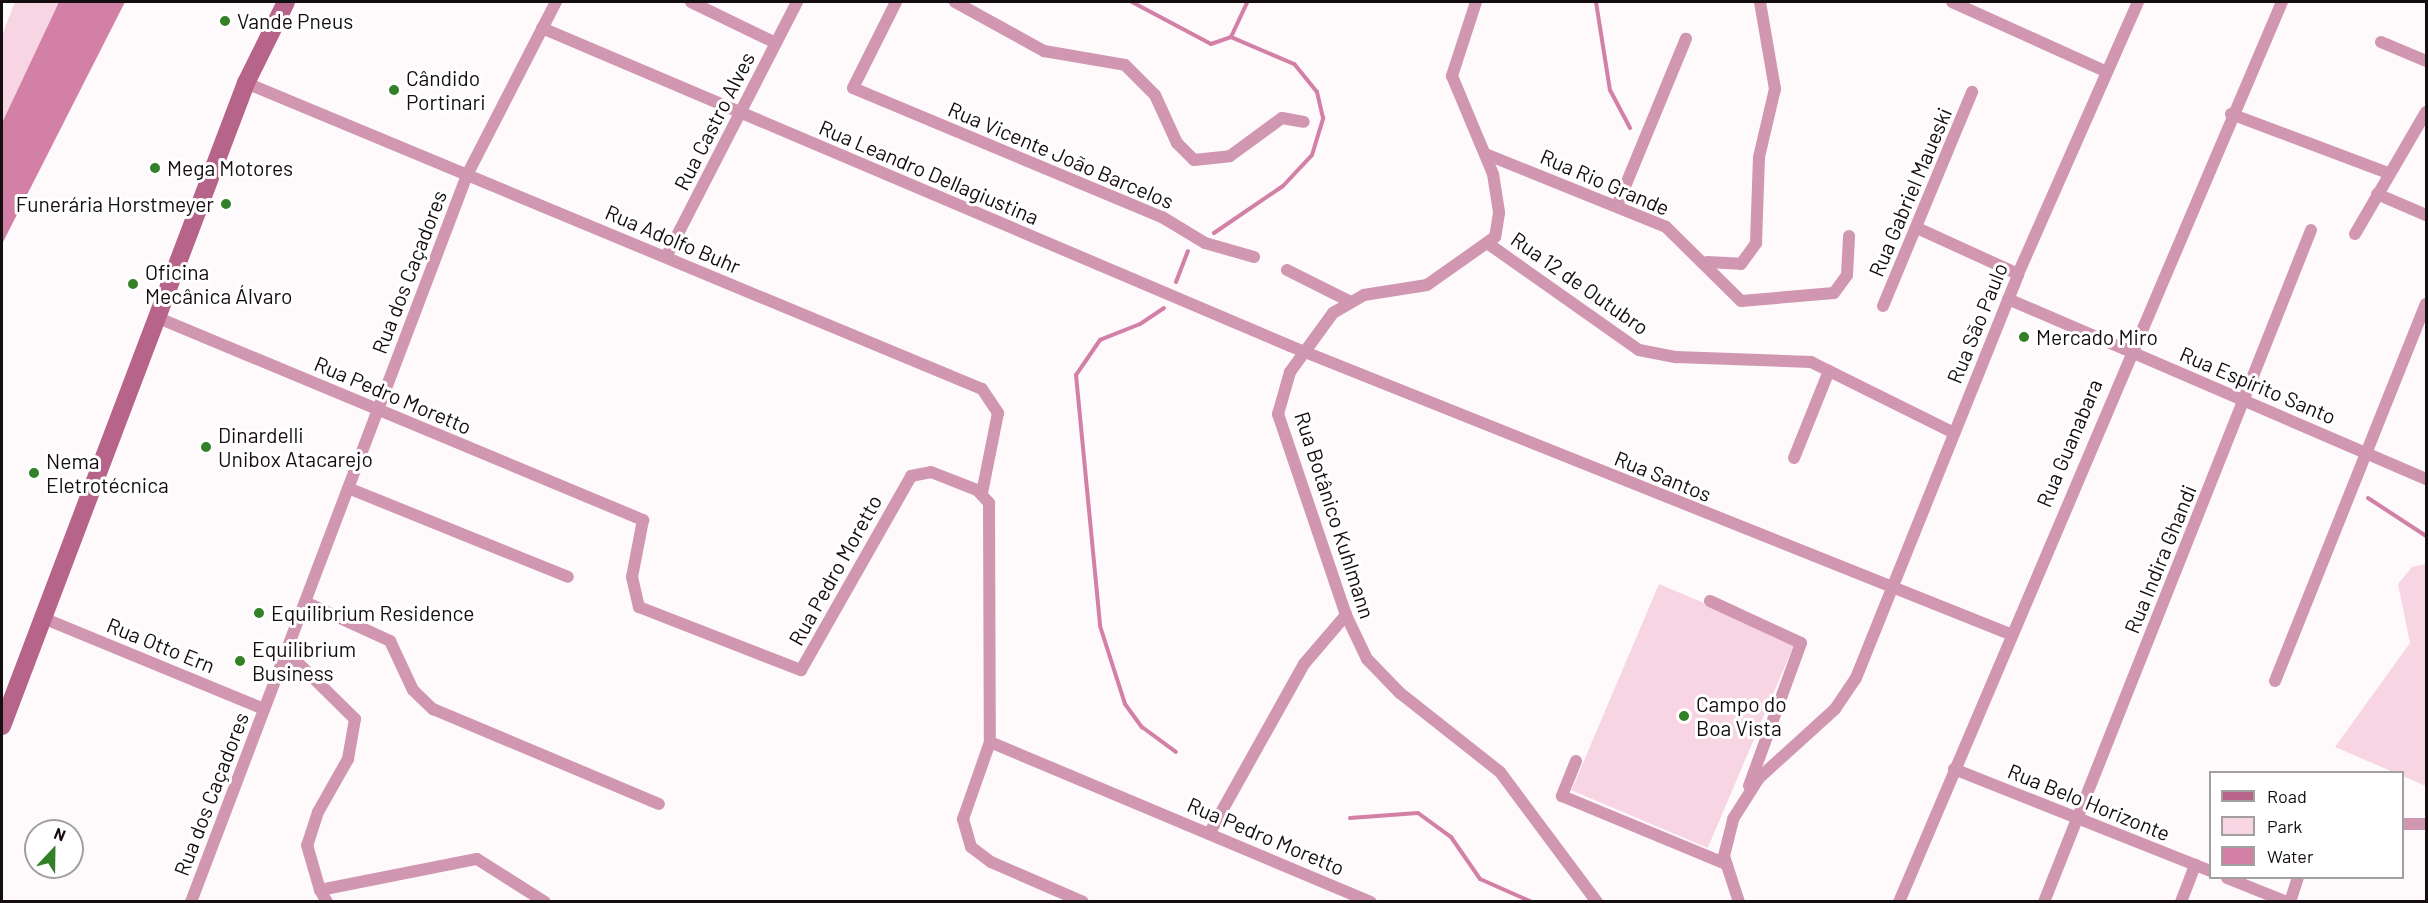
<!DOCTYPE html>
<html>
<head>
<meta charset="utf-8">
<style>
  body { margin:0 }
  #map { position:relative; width:2428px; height:903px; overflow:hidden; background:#fef9fb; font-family:Barlow,sans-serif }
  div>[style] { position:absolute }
  .green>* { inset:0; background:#f8d5e3; transform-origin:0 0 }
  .water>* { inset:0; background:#d380a6 }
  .stream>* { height:4px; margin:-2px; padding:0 2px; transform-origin:2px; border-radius:2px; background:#d380a6 }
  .minor>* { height:12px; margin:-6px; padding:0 6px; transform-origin:6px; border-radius:6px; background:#d196b0 }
  .secondary>* { height:18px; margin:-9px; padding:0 9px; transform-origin:9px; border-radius:9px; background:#b7648b }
  .dots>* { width:16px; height:16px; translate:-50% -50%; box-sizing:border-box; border:3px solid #fff; border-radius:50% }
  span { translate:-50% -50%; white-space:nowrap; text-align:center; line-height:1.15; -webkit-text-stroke:6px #fff; paint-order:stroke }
  .poi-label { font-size:21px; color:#150e11 }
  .left { translate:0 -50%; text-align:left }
  .right { translate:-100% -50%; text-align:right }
  .street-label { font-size:21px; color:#150e11 }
  .frame { position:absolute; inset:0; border:3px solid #150e11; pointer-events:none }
  .legend { position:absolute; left:2209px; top:771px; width:195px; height:108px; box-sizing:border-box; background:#fff; border:2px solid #a19fa0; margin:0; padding:8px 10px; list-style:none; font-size:18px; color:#150e11 }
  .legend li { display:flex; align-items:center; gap:12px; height:30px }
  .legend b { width:30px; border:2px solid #a19fa0 }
  .north { position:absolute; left:24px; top:819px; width:60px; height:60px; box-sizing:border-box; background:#fff; border:2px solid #a19fa0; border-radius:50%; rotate:22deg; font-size:16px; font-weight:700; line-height:24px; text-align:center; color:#150e11 }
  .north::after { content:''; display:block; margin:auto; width:21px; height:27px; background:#338028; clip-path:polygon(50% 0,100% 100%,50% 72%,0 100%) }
</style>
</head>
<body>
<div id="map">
  <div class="green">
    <div style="clip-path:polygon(15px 2px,63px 2px,2px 124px,2px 35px)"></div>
    <div style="clip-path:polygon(2426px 564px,2426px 786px,2335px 747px,2410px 643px,2398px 584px,2412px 567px)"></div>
    <div style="left:1659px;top:584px;width:148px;height:224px;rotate:23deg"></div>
  </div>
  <div class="water">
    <div style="clip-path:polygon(59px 2px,125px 2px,2px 244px,2px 123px)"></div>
  </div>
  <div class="stream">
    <div style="left:1132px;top:2px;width:89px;rotate:28deg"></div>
    <div style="left:1211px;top:44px;width:21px;rotate:-19deg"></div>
    <div style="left:1231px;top:37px;width:38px;rotate:-65deg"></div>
    <div style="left:1596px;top:2px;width:89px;rotate:81deg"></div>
    <div style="left:1610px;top:90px;width:43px;rotate:62.2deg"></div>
    <div style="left:1214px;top:233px;width:83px;rotate:-34.3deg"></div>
    <div style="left:1283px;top:186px;width:42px;rotate:-46.9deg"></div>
    <div style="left:1312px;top:155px;width:39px;rotate:-73deg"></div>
    <div style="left:1323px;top:118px;width:27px;rotate:-103deg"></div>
    <div style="left:1317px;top:92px;width:36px;rotate:-129deg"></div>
    <div style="left:1294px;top:64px;width:69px;rotate:-156.8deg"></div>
    <div style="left:1176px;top:282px;width:33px;rotate:-69deg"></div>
    <div style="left:1164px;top:308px;width:29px;rotate:146deg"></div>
    <div style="left:1140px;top:324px;width:43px;rotate:158.2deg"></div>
    <div style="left:1100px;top:340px;width:42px;rotate:124.4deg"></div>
    <div style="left:1076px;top:375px;width:252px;rotate:84.5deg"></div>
    <div style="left:1100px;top:626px;width:82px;rotate:72.2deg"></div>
    <div style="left:1125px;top:704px;width:29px;rotate:54deg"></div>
    <div style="left:1142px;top:727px;width:42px;rotate:36.3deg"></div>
    <div style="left:2368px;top:498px;width:69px;rotate:33.2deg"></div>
    <div style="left:1350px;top:818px;width:68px;rotate:-4.2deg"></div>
    <div style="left:1418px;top:813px;width:41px;rotate:36deg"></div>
    <div style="left:1451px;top:837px;width:51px;rotate:55.4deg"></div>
    <div style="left:1480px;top:879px;width:57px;rotate:23.9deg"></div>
  </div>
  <div class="minor">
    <div style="left:691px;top:2px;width:94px;rotate:25.8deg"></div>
    <div style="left:896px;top:2px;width:96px;rotate:116.6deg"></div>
    <div style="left:853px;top:88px;width:335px;rotate:22.7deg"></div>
    <div style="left:1162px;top:217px;width:50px;rotate:31.2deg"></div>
    <div style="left:1205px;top:243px;width:51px;rotate:15.9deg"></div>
    <div style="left:955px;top:2px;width:102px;rotate:28.8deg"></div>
    <div style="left:1044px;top:51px;width:82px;rotate:9.8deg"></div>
    <div style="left:1125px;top:65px;width:42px;rotate:45deg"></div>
    <div style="left:1155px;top:95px;width:53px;rotate:65.4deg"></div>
    <div style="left:1177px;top:143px;width:24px;rotate:45deg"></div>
    <div style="left:1194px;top:160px;width:36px;rotate:-6deg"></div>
    <div style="left:1230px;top:156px;width:64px;rotate:-36.2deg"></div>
    <div style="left:1282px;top:118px;width:22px;rotate:10deg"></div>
    <div style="left:1476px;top:2px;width:78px;rotate:108deg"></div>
    <div style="left:1452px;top:76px;width:106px;rotate:67.3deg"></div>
    <div style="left:1493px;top:174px;width:39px;rotate:81deg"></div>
    <div style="left:1499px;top:213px;width:24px;rotate:99deg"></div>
    <div style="left:1495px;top:237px;width:83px;rotate:144.8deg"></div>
    <div style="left:1427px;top:285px;width:64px;rotate:171deg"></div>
    <div style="left:1364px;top:295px;width:36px;rotate:150deg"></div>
    <div style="left:1333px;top:313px;width:73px;rotate:126.1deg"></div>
    <div style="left:1290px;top:372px;width:44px;rotate:105.9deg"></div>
    <div style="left:1278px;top:414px;width:212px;rotate:71.3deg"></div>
    <div style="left:1346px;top:615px;width:49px;rotate:64.5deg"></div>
    <div style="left:1367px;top:659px;width:47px;rotate:45.9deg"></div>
    <div style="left:1400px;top:693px;width:127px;rotate:38.3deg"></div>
    <div style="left:1500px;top:772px;width:162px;rotate:53.3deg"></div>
    <div style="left:1952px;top:2px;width:168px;rotate:24.3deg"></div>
    <div style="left:542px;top:28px;width:813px;rotate:23.03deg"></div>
    <div style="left:1290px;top:346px;width:775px;rotate:21.8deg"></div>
    <div style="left:2381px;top:42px;width:49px;rotate:22.9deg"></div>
    <div style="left:246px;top:83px;width:797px;rotate:22.58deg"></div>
    <div style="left:982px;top:389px;width:29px;rotate:56deg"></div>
    <div style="left:998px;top:413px;width:82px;rotate:101.3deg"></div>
    <div style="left:2231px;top:114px;width:168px;rotate:20.6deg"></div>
    <div style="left:1488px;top:155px;width:192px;rotate:22deg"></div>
    <div style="left:1666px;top:227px;width:105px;rotate:44.6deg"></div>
    <div style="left:1741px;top:301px;width:93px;rotate:-4.9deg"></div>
    <div style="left:1834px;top:293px;width:22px;rotate:-54deg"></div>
    <div style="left:1847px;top:275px;width:39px;rotate:-87deg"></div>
    <div style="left:2377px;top:194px;width:53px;rotate:23.2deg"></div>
    <div style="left:1617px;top:206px;width:181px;rotate:-67.6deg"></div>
    <div style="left:1917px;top:228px;width:111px;rotate:24.5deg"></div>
    <div style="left:2355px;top:234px;width:141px;rotate:-59.8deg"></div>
    <div style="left:1490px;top:245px;width:182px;rotate:35.2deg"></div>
    <div style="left:1639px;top:350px;width:38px;rotate:11deg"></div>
    <div style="left:1676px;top:357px;width:135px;rotate:2.1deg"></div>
    <div style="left:1811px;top:362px;width:160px;rotate:26.4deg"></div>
    <div style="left:666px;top:257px;width:287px;rotate:-62.8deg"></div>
    <div style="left:1707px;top:262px;width:34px;rotate:3deg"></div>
    <div style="left:1741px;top:264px;width:26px;rotate:-54deg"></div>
    <div style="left:1756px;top:243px;width:86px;rotate:-88deg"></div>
    <div style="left:1759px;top:157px;width:70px;rotate:-76.8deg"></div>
    <div style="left:1775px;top:89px;width:88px;rotate:-99.8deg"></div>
    <div style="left:1287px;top:270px;width:69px;rotate:26.6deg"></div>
    <div style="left:2008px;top:299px;width:455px;rotate:23.3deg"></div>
    <div style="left:1883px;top:306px;width:232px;rotate:-67.4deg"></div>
    <div style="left:156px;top:317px;width:528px;rotate:22.63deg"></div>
    <div style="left:643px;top:520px;width:58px;rotate:100.9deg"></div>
    <div style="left:632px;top:577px;width:31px;rotate:77deg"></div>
    <div style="left:639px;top:607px;width:174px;rotate:21.3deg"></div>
    <div style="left:801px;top:670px;width:223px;rotate:-60.4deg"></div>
    <div style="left:911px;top:476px;width:20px;rotate:-11deg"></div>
    <div style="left:931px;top:472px;width:49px;rotate:21.4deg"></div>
    <div style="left:977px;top:490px;width:18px;rotate:47deg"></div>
    <div style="left:989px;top:503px;width:239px;rotate:89.8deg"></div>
    <div style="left:990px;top:742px;width:413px;rotate:22.8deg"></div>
    <div style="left:1794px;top:458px;width:94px;rotate:-68.1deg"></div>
    <div style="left:348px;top:488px;width:237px;rotate:22deg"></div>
    <div style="left:1710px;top:601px;width:100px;rotate:24.8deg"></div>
    <div style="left:1801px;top:643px;width:152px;rotate:110deg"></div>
    <div style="left:305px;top:602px;width:94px;rotate:24.6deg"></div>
    <div style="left:390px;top:641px;width:54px;rotate:64.9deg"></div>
    <div style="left:413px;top:690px;width:28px;rotate:44deg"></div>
    <div style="left:433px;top:709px;width:245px;rotate:22.8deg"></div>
    <div style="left:43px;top:618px;width:239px;rotate:22.4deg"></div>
    <div style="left:286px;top:651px;width:97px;rotate:44.6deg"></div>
    <div style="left:355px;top:719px;width:41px;rotate:99.9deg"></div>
    <div style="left:348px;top:759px;width:61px;rotate:119.5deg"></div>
    <div style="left:318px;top:812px;width:35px;rotate:108deg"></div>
    <div style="left:307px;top:845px;width:47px;rotate:73.9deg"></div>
    <div style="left:320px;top:890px;width:160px;rotate:-11.2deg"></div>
    <div style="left:477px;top:859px;width:80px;rotate:32.3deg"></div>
    <div style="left:2275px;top:681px;width:406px;rotate:-68.2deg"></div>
    <div style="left:990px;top:742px;width:82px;rotate:109.3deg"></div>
    <div style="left:963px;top:819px;width:29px;rotate:74deg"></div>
    <div style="left:971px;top:847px;width:25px;rotate:37deg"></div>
    <div style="left:991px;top:862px;width:100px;rotate:23.5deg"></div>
    <div style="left:1576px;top:761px;width:38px;rotate:112deg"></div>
    <div style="left:1562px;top:796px;width:178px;rotate:22.5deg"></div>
    <div style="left:1954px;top:769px;width:276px;rotate:21.7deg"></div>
    <div style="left:2402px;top:824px;width:24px"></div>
    <div style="left:1209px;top:834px;width:195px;rotate:-60.8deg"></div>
    <div style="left:1304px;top:664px;width:65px;rotate:-49.4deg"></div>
    <div style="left:2227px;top:878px;width:65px;rotate:21.8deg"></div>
    <div style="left:320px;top:890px;width:14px;rotate:60deg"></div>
    <div style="left:191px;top:902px;width:778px;rotate:-69.21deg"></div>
    <div style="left:467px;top:175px;width:195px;rotate:-62.8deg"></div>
    <div style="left:1739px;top:902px;width:48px;rotate:-108.1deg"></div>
    <div style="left:1724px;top:856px;width:38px;rotate:-76deg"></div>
    <div style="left:1733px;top:819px;width:49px;rotate:-57.6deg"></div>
    <div style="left:1759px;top:778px;width:103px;rotate:-42.2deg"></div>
    <div style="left:1835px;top:709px;width:37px;rotate:-56deg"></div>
    <div style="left:1856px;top:678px;width:435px;rotate:-68.1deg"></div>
    <div style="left:2018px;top:274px;width:297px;rotate:-66.2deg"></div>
    <div style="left:1899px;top:902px;width:978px;rotate:-66.95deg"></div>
    <div style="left:2044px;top:902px;width:723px;rotate:-68.33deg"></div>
    <div style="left:2181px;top:902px;width:40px;rotate:-69deg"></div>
    <div style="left:2290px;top:902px;width:25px;rotate:-72deg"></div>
  </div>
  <div class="secondary">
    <div style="left:2px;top:726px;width:688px;rotate:-69.22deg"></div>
    <div style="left:246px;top:83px;width:90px;rotate:-63.7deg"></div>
  </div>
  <div class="dots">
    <div style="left:225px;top:21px;background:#338028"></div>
    <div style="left:394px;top:90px;background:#338028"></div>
    <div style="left:155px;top:168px;background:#338028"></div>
    <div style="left:226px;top:204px;background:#338028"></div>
    <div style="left:133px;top:284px;background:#338028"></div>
    <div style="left:2024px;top:337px;background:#338028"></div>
    <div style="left:206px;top:447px;background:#338028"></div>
    <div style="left:34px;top:473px;background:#338028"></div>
    <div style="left:259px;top:613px;background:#338028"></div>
    <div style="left:240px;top:661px;background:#338028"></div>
    <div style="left:1684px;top:716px;background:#338028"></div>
  </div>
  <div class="poi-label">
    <span class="left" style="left:237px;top:21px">Vande Pneus</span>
    <span class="left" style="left:406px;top:90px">Cândido<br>Portinari</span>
    <span class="left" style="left:167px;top:168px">Mega Motores</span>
    <span class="right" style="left:214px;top:204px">Funerária Horstmeyer</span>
    <span class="left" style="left:145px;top:284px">Oficina<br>Mecânica Álvaro</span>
    <span class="left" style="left:2036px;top:337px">Mercado Miro</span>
    <span class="left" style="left:218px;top:447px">Dinardelli<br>Unibox Atacarejo</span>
    <span class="left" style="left:46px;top:473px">Nema<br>Eletrotécnica</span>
    <span class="left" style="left:271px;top:613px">Equilibrium Residence</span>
    <span class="left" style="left:252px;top:661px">Equilibrium<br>Business</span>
    <span class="left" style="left:1696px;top:716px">Campo do<br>Boa Vista</span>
  </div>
  <div class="street-label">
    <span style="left:714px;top:121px;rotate:-63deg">Rua Castro Alves</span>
    <span style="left:1061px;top:155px;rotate:23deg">Rua Vicente João Barcelos</span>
    <span style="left:929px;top:172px;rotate:23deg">Rua Leandro Dellagiustina</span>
    <span style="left:1605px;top:182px;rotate:23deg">Rua Rio Grande</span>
    <span style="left:1910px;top:192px;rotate:-67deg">Rua Gabriel Maueski</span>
    <span style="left:673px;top:239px;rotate:23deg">Rua Adolfo Buhr</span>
    <span style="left:409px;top:272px;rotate:-69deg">Rua dos Caçadores</span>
    <span style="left:1580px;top:283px;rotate:35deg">Rua 12 de Outubro</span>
    <span style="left:1977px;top:323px;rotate:-68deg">Rua São Paulo</span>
    <span style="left:2258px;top:385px;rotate:23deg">Rua Espírito Santo</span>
    <span style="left:393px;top:395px;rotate:23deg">Rua Pedro Moretto</span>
    <span style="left:2069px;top:443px;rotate:-67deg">Rua Guanabara</span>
    <span style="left:1663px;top:476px;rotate:22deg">Rua Santos</span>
    <span style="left:1335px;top:515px;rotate:72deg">Rua Botânico Kuhlmann</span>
    <span style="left:2160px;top:559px;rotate:-68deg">Rua Indira Ghandi</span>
    <span style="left:835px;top:570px;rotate:-61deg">Rua Pedro Moretto</span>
    <span style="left:161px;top:645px;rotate:22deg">Rua Otto Ern</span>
    <span style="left:211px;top:794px;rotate:-69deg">Rua dos Caçadores</span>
    <span style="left:2089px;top:802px;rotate:22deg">Rua Belo Horizonte</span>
    <span style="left:1266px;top:836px;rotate:23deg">Rua Pedro Moretto</span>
  </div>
  <div class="frame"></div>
  <ul class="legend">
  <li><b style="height:8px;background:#b7648b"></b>Road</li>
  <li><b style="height:16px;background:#f8d5e3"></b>Park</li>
  <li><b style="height:16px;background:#d380a6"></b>Water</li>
  </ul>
  <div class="north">N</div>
</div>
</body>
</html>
